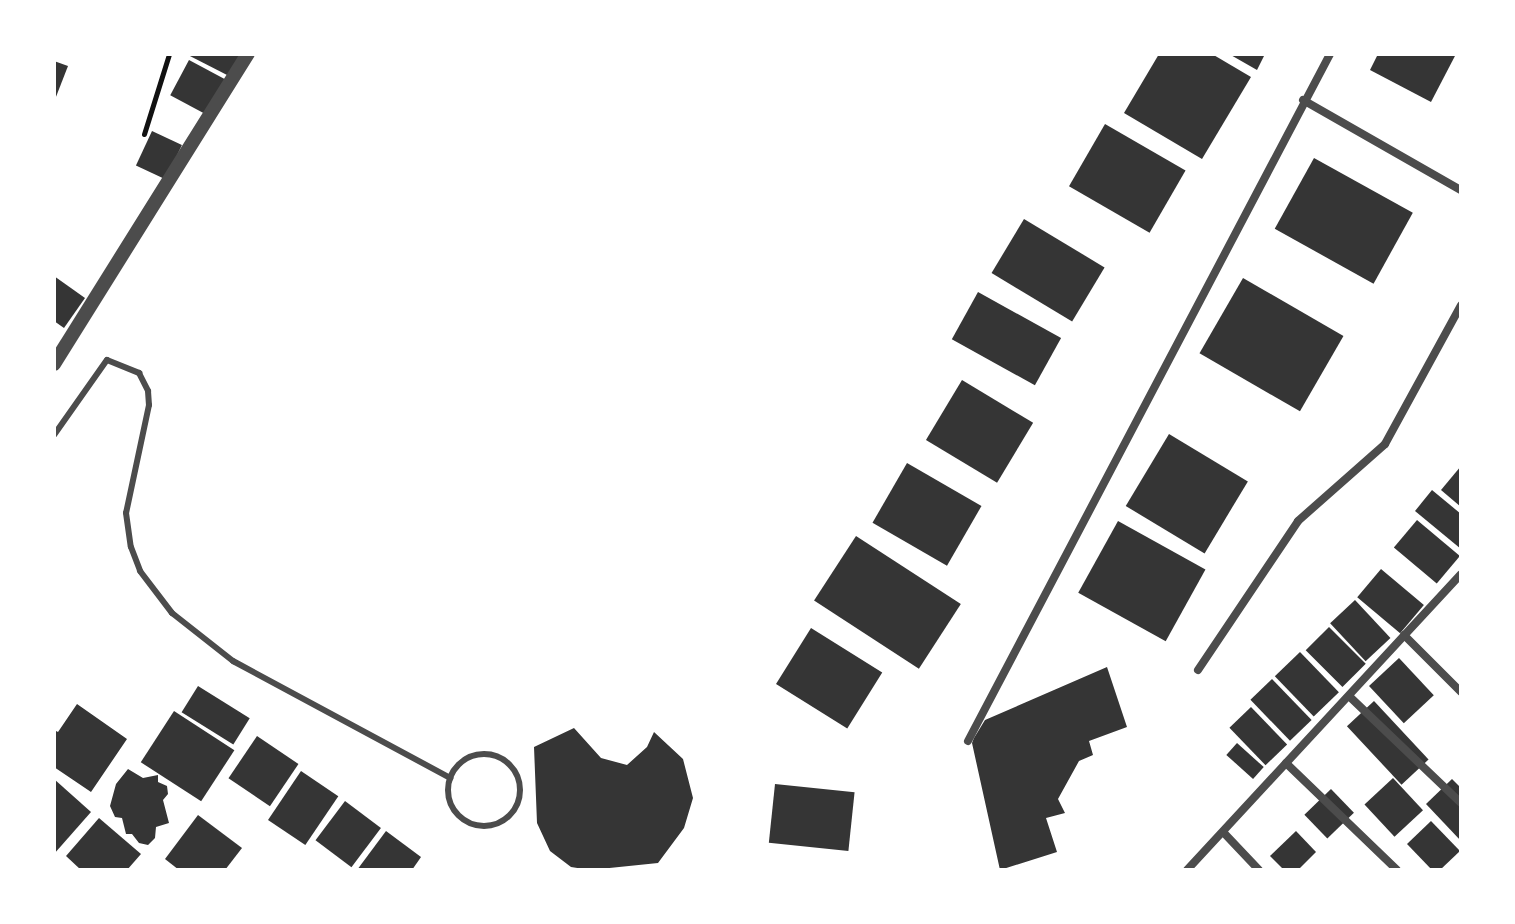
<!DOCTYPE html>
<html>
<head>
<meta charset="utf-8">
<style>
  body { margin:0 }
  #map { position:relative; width:1515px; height:924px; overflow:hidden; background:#fff; font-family:"Fira Sans",sans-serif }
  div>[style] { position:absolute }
  .building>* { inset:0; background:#353535; transform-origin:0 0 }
  .path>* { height:5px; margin:-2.5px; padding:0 2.5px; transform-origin:2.5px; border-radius:2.5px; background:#111 }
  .service>* { height:6px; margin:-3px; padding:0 3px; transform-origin:3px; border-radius:3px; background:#4c4c4c }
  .service>.ring { margin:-3px; padding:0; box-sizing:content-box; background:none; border:6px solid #4c4c4c; border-radius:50% }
  .minor>* { height:8px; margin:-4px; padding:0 4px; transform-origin:4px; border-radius:4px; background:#4c4c4c }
  .tertiary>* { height:14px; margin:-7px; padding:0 7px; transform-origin:7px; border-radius:7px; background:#4c4c4c }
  span { translate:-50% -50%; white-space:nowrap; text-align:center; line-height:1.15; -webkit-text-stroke:7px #fff; paint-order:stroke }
  .frame { position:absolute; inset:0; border:56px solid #fff; pointer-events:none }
</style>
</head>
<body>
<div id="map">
  <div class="building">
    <div style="clip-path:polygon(186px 54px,241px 54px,229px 76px)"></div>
    <div style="clip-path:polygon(1159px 54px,1212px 54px,1251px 77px,1202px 159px,1124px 113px)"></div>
    <div style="clip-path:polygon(1229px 54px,1265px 54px,1257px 70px)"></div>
    <div style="clip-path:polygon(1378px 54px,1456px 54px,1431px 102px,1370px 70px)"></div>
    <div style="left:189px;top:60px;width:44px;height:40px;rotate:28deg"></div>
    <div style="clip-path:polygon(54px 61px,68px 66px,54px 102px)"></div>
    <div style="left:1105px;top:124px;width:93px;height:72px;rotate:30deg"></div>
    <div style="left:152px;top:131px;width:33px;height:38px;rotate:25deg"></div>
    <div style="left:1314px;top:158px;width:113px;height:81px;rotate:29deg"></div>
    <div style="left:1024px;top:219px;width:94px;height:63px;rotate:31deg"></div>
    <div style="clip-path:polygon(54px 276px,85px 298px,64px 328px,54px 321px)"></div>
    <div style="left:1243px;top:278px;width:116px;height:87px;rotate:30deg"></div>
    <div style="left:978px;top:292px;width:95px;height:54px;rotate:29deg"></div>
    <div style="left:962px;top:380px;width:83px;height:70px;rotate:31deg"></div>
    <div style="left:1169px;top:434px;width:92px;height:84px;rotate:31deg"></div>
    <div style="left:907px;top:463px;width:86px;height:69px;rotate:30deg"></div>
    <div style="clip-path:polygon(1461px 466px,1461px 507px,1441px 490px)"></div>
    <div style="clip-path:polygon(1432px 490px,1461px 514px,1461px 549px,1415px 511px)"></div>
    <div style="left:1417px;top:520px;width:56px;height:36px;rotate:40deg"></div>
    <div style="left:1118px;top:521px;width:100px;height:82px;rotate:29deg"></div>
    <div style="left:856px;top:536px;width:125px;height:77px;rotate:33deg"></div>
    <div style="left:1381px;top:569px;width:56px;height:37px;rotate:40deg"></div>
    <div style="left:1355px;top:600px;width:52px;height:34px;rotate:47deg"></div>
    <div style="left:1329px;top:627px;width:52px;height:33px;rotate:45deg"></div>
    <div style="left:811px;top:628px;width:84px;height:66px;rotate:32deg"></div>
    <div style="left:1300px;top:652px;width:56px;height:35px;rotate:46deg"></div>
    <div style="left:1399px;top:658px;width:51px;height:41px;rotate:47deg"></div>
    <div style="clip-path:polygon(1107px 667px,1127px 727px,1089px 741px,1093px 755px,1079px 761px,1058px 799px,1065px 813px,1046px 818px,1057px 852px,1000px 870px,972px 743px,974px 738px,985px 720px)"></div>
    <div style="left:1272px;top:679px;width:57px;height:30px;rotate:46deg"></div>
    <div style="left:198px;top:686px;width:61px;height:31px;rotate:32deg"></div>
    <div style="left:1374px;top:701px;width:80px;height:37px;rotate:47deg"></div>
    <div style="clip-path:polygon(77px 704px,127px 739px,91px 792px,54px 767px,54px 730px,58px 732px)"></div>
    <div style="left:1251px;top:707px;width:52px;height:30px;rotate:46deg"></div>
    <div style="left:174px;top:711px;width:72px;height:61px;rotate:33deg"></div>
    <div style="clip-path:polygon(574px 728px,601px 758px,627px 765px,647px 747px,654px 732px,683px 759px,693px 798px,684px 828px,658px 863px,590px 870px,571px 867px,550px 851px,537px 823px,534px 747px)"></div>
    <div style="left:257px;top:736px;width:50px;height:51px;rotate:34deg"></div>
    <div style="left:1237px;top:743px;width:36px;height:16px;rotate:42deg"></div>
    <div style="clip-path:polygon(128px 769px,143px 778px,158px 775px,158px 782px,167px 786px,168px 794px,163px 800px,169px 823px,156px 827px,155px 838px,148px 845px,139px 843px,132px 834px,126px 834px,122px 818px,115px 817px,110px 806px,116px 784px)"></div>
    <div style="left:301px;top:771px;width:45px;height:59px;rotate:34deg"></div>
    <div style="left:1393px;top:778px;width:44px;height:39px;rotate:47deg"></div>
    <div style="clip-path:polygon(54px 779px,91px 812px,54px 854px)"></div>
    <div style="clip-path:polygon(1452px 779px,1461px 788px,1461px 841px,1426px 804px)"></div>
    <div style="left:775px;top:784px;width:80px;height:59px;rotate:6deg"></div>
    <div style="left:1331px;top:789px;width:33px;height:37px;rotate:46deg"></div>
    <div style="left:345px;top:801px;width:45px;height:49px;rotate:37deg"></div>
    <div style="clip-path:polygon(198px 815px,242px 848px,225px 870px,179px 870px,165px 859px)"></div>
    <div style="clip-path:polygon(99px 818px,141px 854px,127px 870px,81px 870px,66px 856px)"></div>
    <div style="clip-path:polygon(1431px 821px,1460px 851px,1440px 870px,1432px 870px,1407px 844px)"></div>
    <div style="clip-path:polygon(386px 831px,421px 857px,412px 870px,357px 870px)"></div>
    <div style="clip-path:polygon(1296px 831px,1316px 852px,1298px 870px,1284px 870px,1270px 856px)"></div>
  </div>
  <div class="path">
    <div style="left:144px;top:134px;width:84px;rotate:-72.6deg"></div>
  </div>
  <div class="service">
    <div style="left:54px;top:435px;width:92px;rotate:-54.8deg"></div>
    <div style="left:107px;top:360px;width:35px;rotate:22deg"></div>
    <div style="left:139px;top:373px;width:20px;rotate:63deg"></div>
    <div style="left:148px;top:391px;width:14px;rotate:86deg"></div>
    <div style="left:149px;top:405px;width:110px;rotate:102deg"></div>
    <div style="left:126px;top:513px;width:34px;rotate:82deg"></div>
    <div style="left:131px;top:547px;width:26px;rotate:69deg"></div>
    <div style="left:140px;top:571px;width:53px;rotate:52.7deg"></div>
    <div style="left:172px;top:613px;width:78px;rotate:38.2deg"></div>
    <div style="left:233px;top:661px;width:247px;rotate:28.3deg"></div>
    <div class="ring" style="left:448px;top:754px;width:66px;height:66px"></div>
  </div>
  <div class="minor">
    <div style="left:1303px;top:100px;width:182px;rotate:29.7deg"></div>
    <div style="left:1404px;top:635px;width:81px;rotate:45deg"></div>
    <div style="left:1198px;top:670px;width:179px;rotate:-56.1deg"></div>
    <div style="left:1298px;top:521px;width:116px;rotate:-41.5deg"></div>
    <div style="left:1385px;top:444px;width:158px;rotate:-61.3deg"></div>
    <div style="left:1350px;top:697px;width:153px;rotate:43.7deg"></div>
    <div style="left:968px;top:741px;width:777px;rotate:-62.21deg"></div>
    <div style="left:1286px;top:763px;width:154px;rotate:43.9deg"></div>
    <div style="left:1224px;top:833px;width:51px;rotate:46.6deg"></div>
    <div style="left:1187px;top:870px;width:403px;rotate:-47.2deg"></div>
  </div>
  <div class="tertiary">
    <div style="left:54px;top:364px;width:366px;rotate:-58deg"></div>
  </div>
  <div class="frame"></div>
</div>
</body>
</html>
